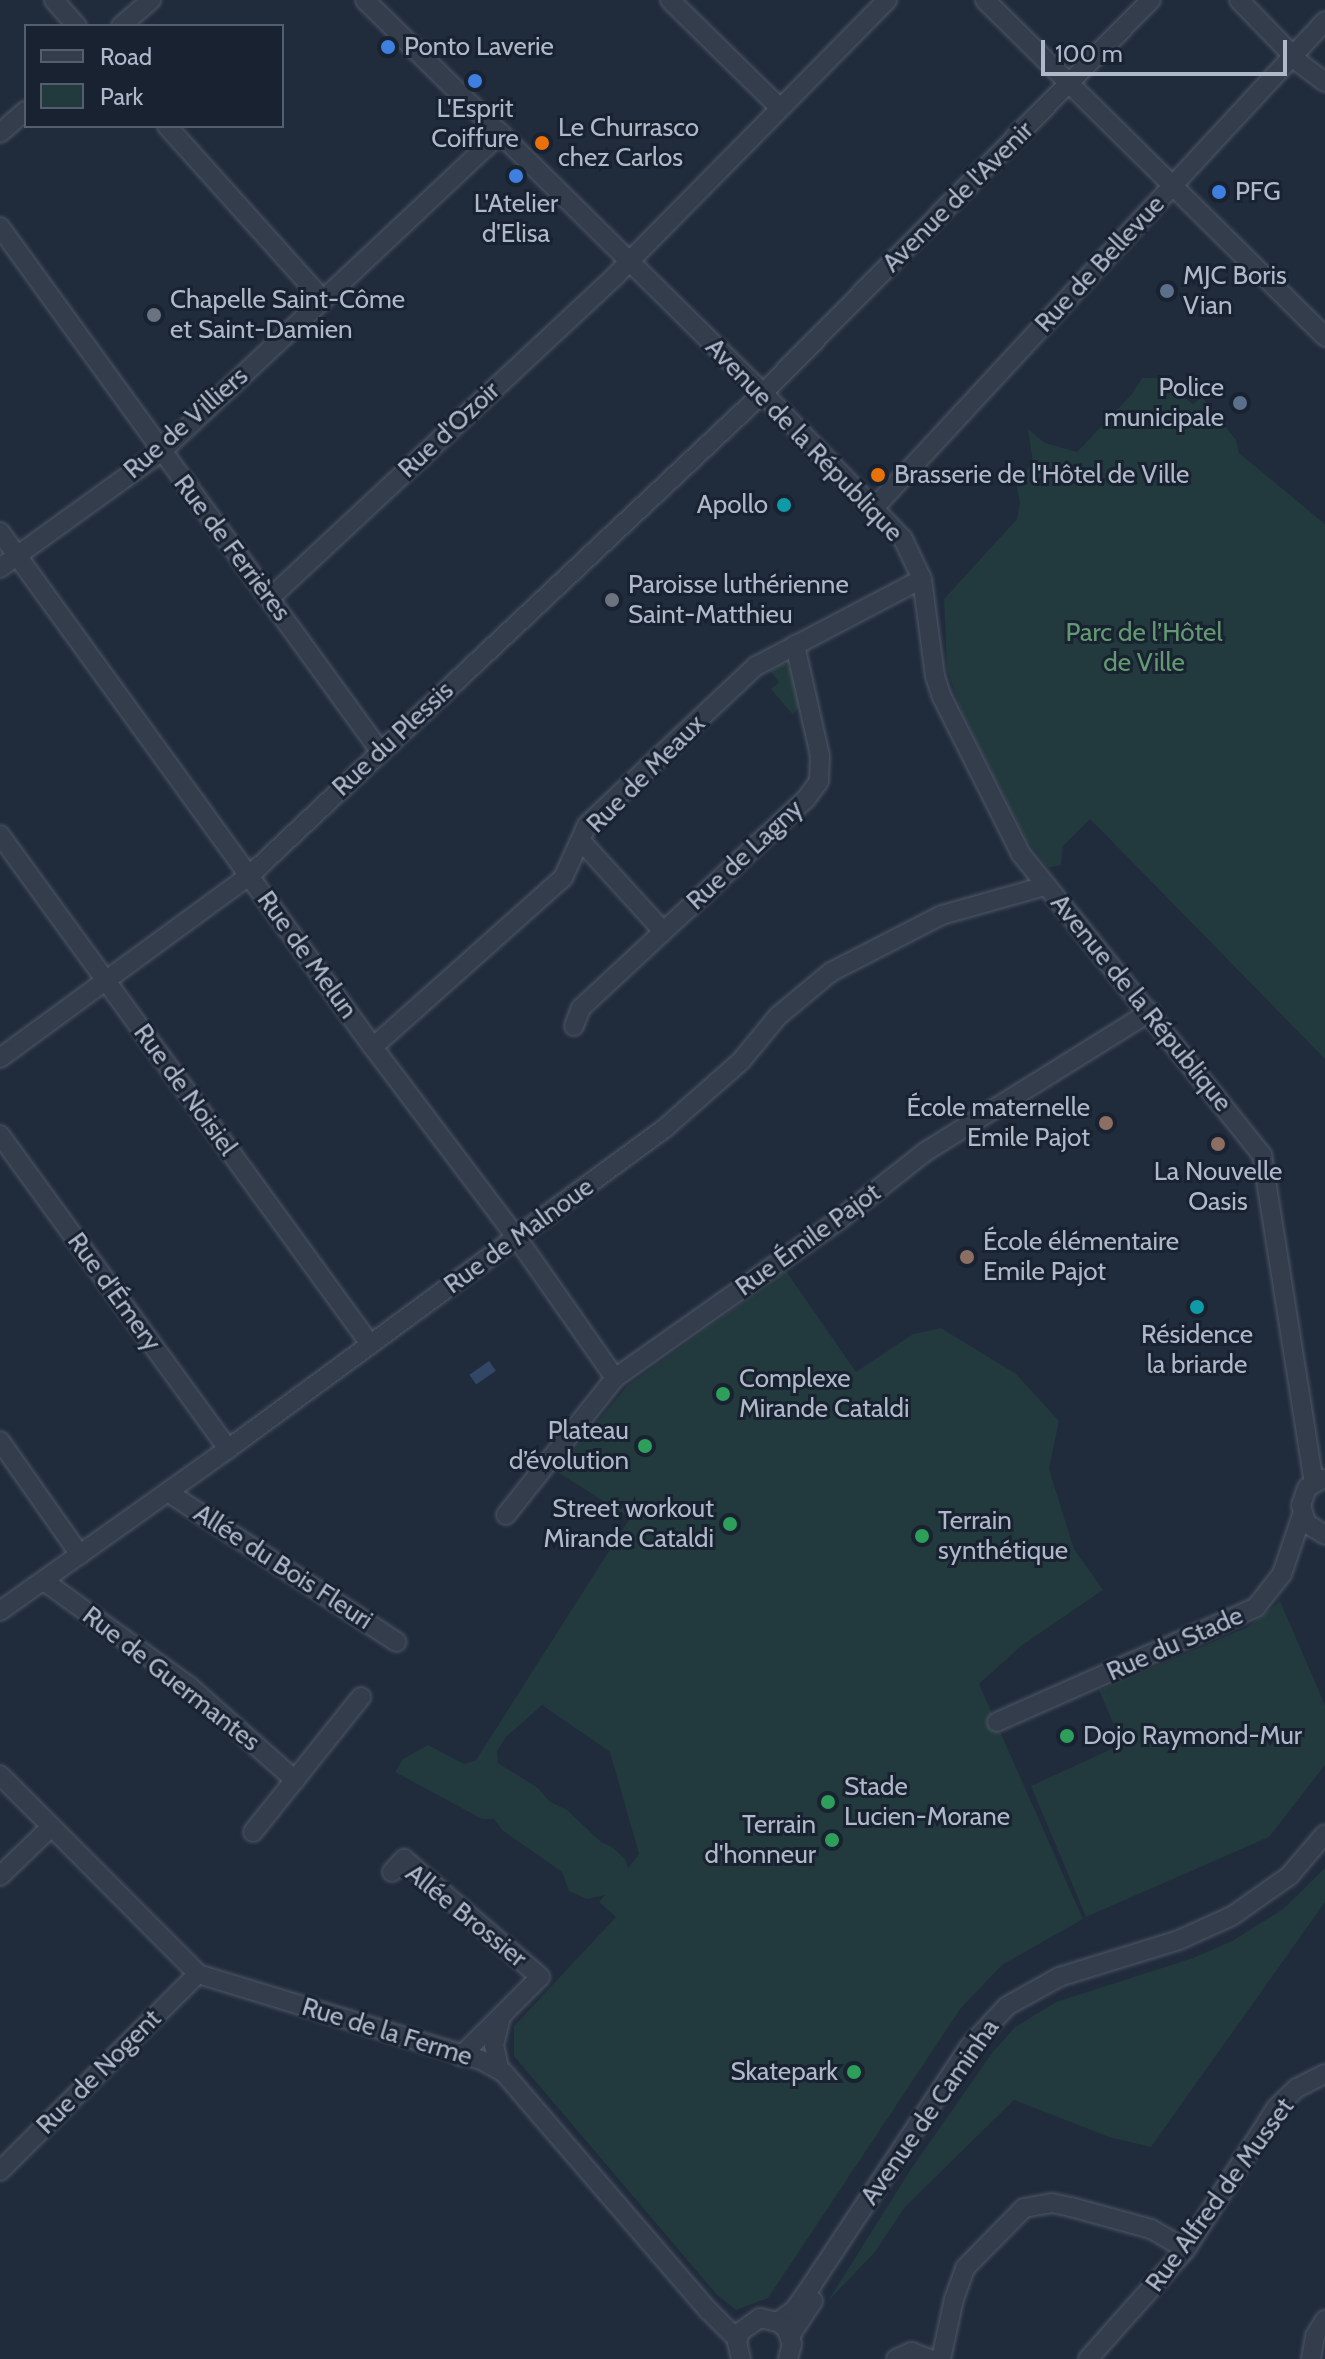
<!DOCTYPE html>
<html>
<head>
<meta charset="utf-8">
<style>
  body { margin:0 }
  #map { position:relative; width:1325px; height:2359px; overflow:hidden; background:#202b3c; font-family:Cabin,sans-serif }
  div>[style] { position:absolute }
  .green>* { inset:0; background:#22393d }
  .water>* { inset:0; background:#324665; transform-origin:0 0 }
  .roads { filter:drop-shadow(0 0 2px #4f5866) drop-shadow(0 0 2px #4f5866) }
  .minor>* { height:18px; margin:-9px; padding:0 9px; transform-origin:9px; border-radius:9px; background:#343d4c }
  .dots>* { width:22px; height:22px; translate:-50% -50%; box-sizing:border-box; border:4px solid #192230; border-radius:50% }
  span { translate:-50% -50%; white-space:nowrap; text-align:center; line-height:1.15; -webkit-text-stroke:6px #192230; paint-order:stroke }
  .poi-label { font-size:26px; color:#afb8c8 }
  .left { translate:0 -50%; text-align:left }
  .right { translate:-100% -50%; text-align:right }
  .street-label { font-size:26px; color:#afb8c8 }
  .park-label { font-size:26px; color:#649a72 }
  .legend { position:absolute; left:24px; top:24px; width:260px; height:104px; box-sizing:border-box; background:#192230; border:2px solid #555e6d; margin:0; padding:10px 14px; list-style:none; font-size:24px; color:#afb8c8 }
  .legend li { display:flex; align-items:center; gap:16px; height:40px }
  .legend b { width:40px; border:2px solid #555e6d }
  .scale { position:absolute; left:1041px; top:40px; width:246px; height:36px; box-sizing:border-box; border:4px solid #afb8c8; border-top:0; padding-left:10px; font-size:24px; line-height:28px; white-space:nowrap; color:#afb8c8; -webkit-text-stroke:6px #192230; paint-order:stroke }
</style>
</head>
<body>
<div id="map">
  <div class="green">
    <div style="clip-path:polygon(1142px 378px,1158px 378px,1193px 404px,1202px 397px,1236px 440px,1239px 453px,1325px 524px,1325px 1059px,1090px 819px,1063px 846px,1061px 865px,1048px 868px,1027px 840px,979px 746px,960px 707px,947px 670px,944px 599px,1017px 519px,1020px 503px,1016px 483px,1033px 463px,1028px 429px,1045px 443px,1077px 452px,1131px 395px)"></div>
    <div style="clip-path:polygon(783px 663px,793px 670px,799px 707px,793px 715px,771px 689px,779px 682px,770px 671px)"></div>
    <div style="clip-path:polygon(evenodd,786px 1271px,856px 1372px,913px 1334px,941px 1328px,1016px 1374px,1059px 1421px,1049px 1469px,1074px 1549px,1103px 1590px,1021px 1646px,979px 1684px,1083px 1919px,1002px 1965px,961px 2008px,768px 2298px,736px 2310px,716px 2294px,514px 2056px,514px 2026px,616px 1917px,599px 1902px,605px 1895px,587px 1899px,569px 1891px,562px 1872px,502px 1830px,494px 1819px,482px 1819px,395px 1772px,403px 1759px,428px 1745px,464px 1764px,476px 1760px,630px 1518px,556px 1471px,627px 1386px,786px 1271px,542px 1705px,610px 1752px,639px 1854px,628px 1868px,625px 1859px,612px 1847px,601px 1842px,567px 1810px,549px 1801px,538px 1788px,498px 1763px,497px 1751px,506px 1737px,542px 1705px)"></div>
    <div style="clip-path:polygon(1280px 1601px,1325px 1705px,1325px 1765px,1269px 1837px,1086px 1917px,1031px 1786px,1122px 1744px,1099px 1690px,1248px 1627px)"></div>
    <div style="clip-path:polygon(1325px 1868px,1325px 1902px,1151px 2147px,1109px 2137px,1014px 2100px,905px 2207px,875px 2252px,828px 2301px,909px 2172px,992px 2053px,1015px 2027px,1056px 2002px,1193px 1958px,1232px 1941px,1283px 1909px)"></div>
  </div>
  <div class="water">
    <div style="left:489px;top:1361px;width:12px;height:24px;rotate:55deg"></div>
  </div>
  <div class="roads">
    <div class="minor">
      <div style="left:54px;top:0;width:35px;rotate:49deg"></div>
      <div style="left:365px;top:0;width:559px;rotate:44.64deg"></div>
      <div style="left:763px;top:393px;width:202px;rotate:46.2deg"></div>
      <div style="left:903px;top:539px;width:44px;rotate:64.6deg"></div>
      <div style="left:922px;top:579px;width:98px;rotate:82.4deg"></div>
      <div style="left:935px;top:676px;width:22px;rotate:72deg"></div>
      <div style="left:942px;top:697px;width:176px;rotate:63.3deg"></div>
      <div style="left:1021px;top:854px;width:386px;rotate:51.3deg"></div>
      <div style="left:1262px;top:1155px;width:331px;rotate:81deg"></div>
      <div style="left:670px;top:0;width:154px;rotate:44.5deg"></div>
      <div style="left:985px;top:0;width:479px;rotate:44.7deg"></div>
      <div style="left:1239px;top:0;width:89px;rotate:45.9deg"></div>
      <div style="left:1301px;top:64px;width:30px;rotate:37deg"></div>
      <div style="left:121px;top:26px;width:40px;rotate:-41deg"></div>
      <div style="left:167px;top:126px;width:234px;rotate:48.1deg"></div>
      <div style="left:0;top:133px;width:35px;rotate:-41deg"></div>
      <div style="left:0;top:227px;width:647px;rotate:54.05deg"></div>
      <div style="left:875px;top:507px;width:662px;rotate:-47.2deg"></div>
      <div style="left:0;top:532px;width:636px;rotate:54.09deg"></div>
      <div style="left:373px;top:1047px;width:239px;rotate:53deg"></div>
      <div style="left:517px;top:1238px;width:171px;rotate:55deg"></div>
      <div style="left:0;top:568px;width:198px;rotate:-35.8deg"></div>
      <div style="left:161px;top:452px;width:466px;rotate:-43.2deg"></div>
      <div style="left:270px;top:598px;width:475px;rotate:-43deg"></div>
      <div style="left:617px;top:274px;width:385px;rotate:-45.4deg"></div>
      <div style="left:0;top:835px;width:629px;rotate:53.99deg"></div>
      <div style="left:581px;top:841px;width:122px;rotate:47.7deg"></div>
      <div style="left:574px;top:1026px;width:19px;rotate:-69deg"></div>
      <div style="left:581px;top:1008px;width:307px;rotate:-42.9deg"></div>
      <div style="left:806px;top:799px;width:22px;rotate:-54deg"></div>
      <div style="left:819px;top:781px;width:25px;rotate:-88deg"></div>
      <div style="left:820px;top:756px;width:114px;rotate:-102.7deg"></div>
      <div style="left:373px;top:1047px;width:254px;rotate:-41.7deg"></div>
      <div style="left:563px;top:878px;width:58px;rotate:-65.6deg"></div>
      <div style="left:587px;top:825px;width:232px;rotate:-43.3deg"></div>
      <div style="left:756px;top:666px;width:187px;rotate:-27.7deg"></div>
      <div style="left:0;top:1058px;width:310px;rotate:-36.2deg"></div>
      <div style="left:250px;top:875px;width:704px;rotate:-43.22deg"></div>
      <div style="left:763px;top:393px;width:552px;rotate:-45.37deg"></div>
      <div style="left:0;top:1135px;width:388px;rotate:54deg"></div>
      <div style="left:0;top:1441px;width:139px;rotate:54.9deg"></div>
      <div style="left:1322px;top:1479px;width:17px;rotate:149deg"></div>
      <div style="left:1307px;top:1488px;width:18px;rotate:109deg"></div>
      <div style="left:1301px;top:1505px;width:19px;rotate:74deg"></div>
      <div style="left:1306px;top:1523px;width:22px;rotate:32deg"></div>
      <div style="left:169px;top:1493px;width:272px;rotate:33.2deg"></div>
      <div style="left:506px;top:1515px;width:175px;rotate:-51.5deg"></div>
      <div style="left:615px;top:1378px;width:276px;rotate:-35.2deg"></div>
      <div style="left:840px;top:1219px;width:108px;rotate:-38.2deg"></div>
      <div style="left:925px;top:1152px;width:265px;rotate:-31.9deg"></div>
      <div style="left:44px;top:1581px;width:179px;rotate:35.9deg"></div>
      <div style="left:189px;top:1686px;width:142px;rotate:41.6deg"></div>
      <div style="left:0;top:1611px;width:280px;rotate:-35.4deg"></div>
      <div style="left:228px;top:1449px;width:542px;rotate:-36.3deg"></div>
      <div style="left:665px;top:1128px;width:101px;rotate:-41.4deg"></div>
      <div style="left:741px;top:1061px;width:58px;rotate:-50.6deg"></div>
      <div style="left:778px;top:1016px;width:69px;rotate:-39.7deg"></div>
      <div style="left:831px;top:972px;width:125px;rotate:-27.2deg"></div>
      <div style="left:942px;top:915px;width:107px;rotate:-15.7deg"></div>
      <div style="left:997px;top:1722px;width:283px;rotate:-23.9deg"></div>
      <div style="left:1256px;top:1607px;width:42px;rotate:-51.8deg"></div>
      <div style="left:1282px;top:1574px;width:62px;rotate:-71.3deg"></div>
      <div style="left:0;top:1775px;width:281px;rotate:45.1deg"></div>
      <div style="left:198px;top:1974px;width:296px;rotate:16.9deg"></div>
      <div style="left:481px;top:2060px;width:26px;rotate:29deg"></div>
      <div style="left:504px;top:2073px;width:313px;rotate:49.3deg"></div>
      <div style="left:708px;top:2310px;width:41px;rotate:45deg"></div>
      <div style="left:253px;top:1832px;width:173px;rotate:-51.3deg"></div>
      <div style="left:392px;top:1872px;width:18px;rotate:-47deg"></div>
      <div style="left:404px;top:1859px;width:180px;rotate:40.9deg"></div>
      <div style="left:540px;top:1977px;width:112px;rotate:135deg"></div>
      <div style="left:0;top:1876px;width:71px;rotate:-43.9deg"></div>
      <div style="left:499px;top:2068px;width:24px;rotate:-102deg"></div>
      <div style="left:494px;top:2045px;width:29px;rotate:-76deg"></div>
      <div style="left:0;top:2171px;width:279px;rotate:-44.9deg"></div>
      <div style="left:778px;top:2322px;width:21px;rotate:-37deg"></div>
      <div style="left:795px;top:2309px;width:32px;rotate:-55deg"></div>
      <div style="left:813px;top:2283px;width:284px;rotate:-56.5deg"></div>
      <div style="left:970px;top:2046px;width:54px;rotate:-47.2deg"></div>
      <div style="left:1007px;top:2006px;width:60px;rotate:-29.1deg"></div>
      <div style="left:1059px;top:1977px;width:126px;rotate:-17.1deg"></div>
      <div style="left:1179px;top:1940px;width:58px;rotate:-24.4deg"></div>
      <div style="left:1232px;top:1916px;width:70px;rotate:-35.1deg"></div>
      <div style="left:1289px;top:1876px;width:55px;rotate:-49.4deg"></div>
      <div style="left:790px;top:2336px;width:42px;rotate:-56.7deg"></div>
      <div style="left:741px;top:2359px;width:17px;rotate:-103deg"></div>
      <div style="left:737px;top:2342px;width:10px;rotate:-73deg"></div>
      <div style="left:740px;top:2332px;width:24px;rotate:-35deg"></div>
      <div style="left:760px;top:2318px;width:18px;rotate:13deg"></div>
      <div style="left:778px;top:2322px;width:10px;rotate:37deg"></div>
      <div style="left:786px;top:2328px;width:17px;rotate:69deg"></div>
      <div style="left:792px;top:2344px;width:16px;rotate:105deg"></div>
      <div style="left:896px;top:2359px;width:17px;rotate:-25deg"></div>
      <div style="left:911px;top:2352px;width:20px;rotate:20deg"></div>
      <div style="left:941px;top:2359px;width:61px;rotate:-77.8deg"></div>
      <div style="left:954px;top:2299px;width:33px;rotate:-70deg"></div>
      <div style="left:965px;top:2268px;width:84px;rotate:-45.5deg"></div>
      <div style="left:1024px;top:2208px;width:28px;rotate:-10deg"></div>
      <div style="left:1052px;top:2203px;width:19px;rotate:12deg"></div>
      <div style="left:1071px;top:2207px;width:83px;rotate:15.4deg"></div>
      <div style="left:1151px;top:2229px;width:40px;rotate:29.7deg"></div>
      <div style="left:1088px;top:2359px;width:147px;rotate:-48.3deg"></div>
      <div style="left:1186px;top:2249px;width:167px;rotate:-57.4deg"></div>
      <div style="left:1276px;top:2108px;width:29px;rotate:-44deg"></div>
      <div style="left:1297px;top:2088px;width:31px;rotate:-27deg"></div>
      <div style="left:1311px;top:2359px;width:23px;rotate:-80deg"></div>
      <div style="left:1315px;top:2336px;width:19px;rotate:-58deg"></div>
    </div>
  </div>
  <div class="dots">
    <div style="left:388px;top:47px;background:#3f7fe0"></div>
    <div style="left:475px;top:81px;background:#3f7fe0"></div>
    <div style="left:542px;top:143px;background:#e8710a"></div>
    <div style="left:516px;top:176px;background:#3f7fe0"></div>
    <div style="left:1219px;top:192px;background:#3f7fe0"></div>
    <div style="left:1167px;top:291px;background:#5c6f8a"></div>
    <div style="left:154px;top:315px;background:#6b7280"></div>
    <div style="left:1240px;top:403px;background:#5c6f8a"></div>
    <div style="left:878px;top:475px;background:#e8710a"></div>
    <div style="left:784px;top:505px;background:#0f9aa8"></div>
    <div style="left:612px;top:600px;background:#6b7280"></div>
    <div style="left:1106px;top:1123px;background:#8d6e63"></div>
    <div style="left:1218px;top:1144px;background:#8d6e63"></div>
    <div style="left:967px;top:1257px;background:#8d6e63"></div>
    <div style="left:1197px;top:1307px;background:#0f9aa8"></div>
    <div style="left:723px;top:1394px;background:#2e9e5b"></div>
    <div style="left:645px;top:1446px;background:#2e9e5b"></div>
    <div style="left:730px;top:1524px;background:#2e9e5b"></div>
    <div style="left:922px;top:1536px;background:#2e9e5b"></div>
    <div style="left:1067px;top:1736px;background:#2e9e5b"></div>
    <div style="left:828px;top:1802px;background:#2e9e5b"></div>
    <div style="left:832px;top:1840px;background:#2e9e5b"></div>
    <div style="left:854px;top:2072px;background:#2e9e5b"></div>
  </div>
  <div class="poi-label">
    <span class="left" style="left:404px;top:47px">Ponto Laverie</span>
    <span style="left:475px;top:124px">L'Esprit<br>Coiffure</span>
    <span class="left" style="left:558px;top:143px">Le Churrasco<br>chez Carlos</span>
    <span class="left" style="left:1235px;top:192px">PFG</span>
    <span style="left:516px;top:219px">L'Atelier<br>d'Elisa</span>
    <span class="left" style="left:1183px;top:291px">MJC Boris<br>Vian</span>
    <span class="left" style="left:170px;top:315px">Chapelle Saint-Côme<br>et Saint-Damien</span>
    <span class="right" style="left:1224px;top:403px">Police<br>municipale</span>
    <span class="left" style="left:894px;top:475px">Brasserie de l'Hôtel de Ville</span>
    <span class="right" style="left:768px;top:505px">Apollo</span>
    <span class="left" style="left:628px;top:600px">Paroisse luthérienne<br>Saint-Matthieu</span>
    <span class="right" style="left:1090px;top:1123px">École maternelle<br>Emile Pajot</span>
    <span style="left:1218px;top:1187px">La Nouvelle<br>Oasis</span>
    <span class="left" style="left:983px;top:1257px">École élémentaire<br>Emile Pajot</span>
    <span style="left:1197px;top:1350px">Résidence<br>la briarde</span>
    <span class="left" style="left:739px;top:1394px">Complexe<br>Mirande Cataldi</span>
    <span class="right" style="left:629px;top:1446px">Plateau<br>d’évolution</span>
    <span class="right" style="left:714px;top:1524px">Street workout<br>Mirande Cataldi</span>
    <span class="left" style="left:938px;top:1536px">Terrain<br>synthétique</span>
    <span class="left" style="left:1083px;top:1736px">Dojo Raymond-Mur</span>
    <span class="left" style="left:844px;top:1802px">Stade<br>Lucien-Morane</span>
    <span class="right" style="left:816px;top:1840px">Terrain<br>d'honneur</span>
    <span class="right" style="left:838px;top:2072px">Skatepark</span>
  </div>
  <div class="street-label">
    <span style="left:958px;top:197px;rotate:-45deg">Avenue de l'Avenir</span>
    <span style="left:1100px;top:264px;rotate:-47deg">Rue de Bellevue</span>
    <span style="left:186px;top:423px;rotate:-41deg">Rue de Villiers</span>
    <span style="left:449px;top:430px;rotate:-43deg">Rue d'Ozoir</span>
    <span style="left:804px;top:440px;rotate:46deg">Avenue de la République</span>
    <span style="left:232px;top:548px;rotate:53deg">Rue de Ferrières</span>
    <span style="left:393px;top:739px;rotate:-43deg">Rue du Plessis</span>
    <span style="left:646px;top:774px;rotate:-45deg">Rue de Meaux</span>
    <span style="left:745px;top:855px;rotate:-43deg">Rue de Lagny</span>
    <span style="left:307px;top:955px;rotate:54deg">Rue de Melun</span>
    <span style="left:1141px;top:1003px;rotate:51deg">Avenue de la République</span>
    <span style="left:185px;top:1090px;rotate:54deg">Rue de Noisiel</span>
    <span style="left:519px;top:1236px;rotate:-36deg">Rue de Malnoue</span>
    <span style="left:808px;top:1240px;rotate:-36deg">Rue Émile Pajot</span>
    <span style="left:114px;top:1292px;rotate:54deg">Rue d'Émery</span>
    <span style="left:283px;top:1567px;rotate:33deg">Allée du Bois Fleuri</span>
    <span style="left:1175px;top:1644px;rotate:-24deg">Rue du Stade</span>
    <span style="left:171px;top:1679px;rotate:38deg">Rue de Guermantes</span>
    <span style="left:466px;top:1916px;rotate:39deg">Allée Brossier</span>
    <span style="left:387px;top:2032px;rotate:17deg">Rue de la Ferme</span>
    <span style="left:99px;top:2072px;rotate:-45deg">Rue de Nogent</span>
    <span style="left:930px;top:2112px;rotate:-55deg">Avenue de Caminha</span>
    <span style="left:1220px;top:2195px;rotate:-54deg">Rue Alfred de Musset</span>
  </div>
  <div class="park-label">
    <span style="left:1144px;top:648px">Parc de l’Hôtel<br>de Ville</span>
  </div>
  <ul class="legend">
  <li><b style="height:10px;background:#343d4c"></b>Road</li>
  <li><b style="height:22px;background:#22393d"></b>Park</li>
  </ul>
  <div class="scale">100 m</div>
</div>
</body>
</html>
